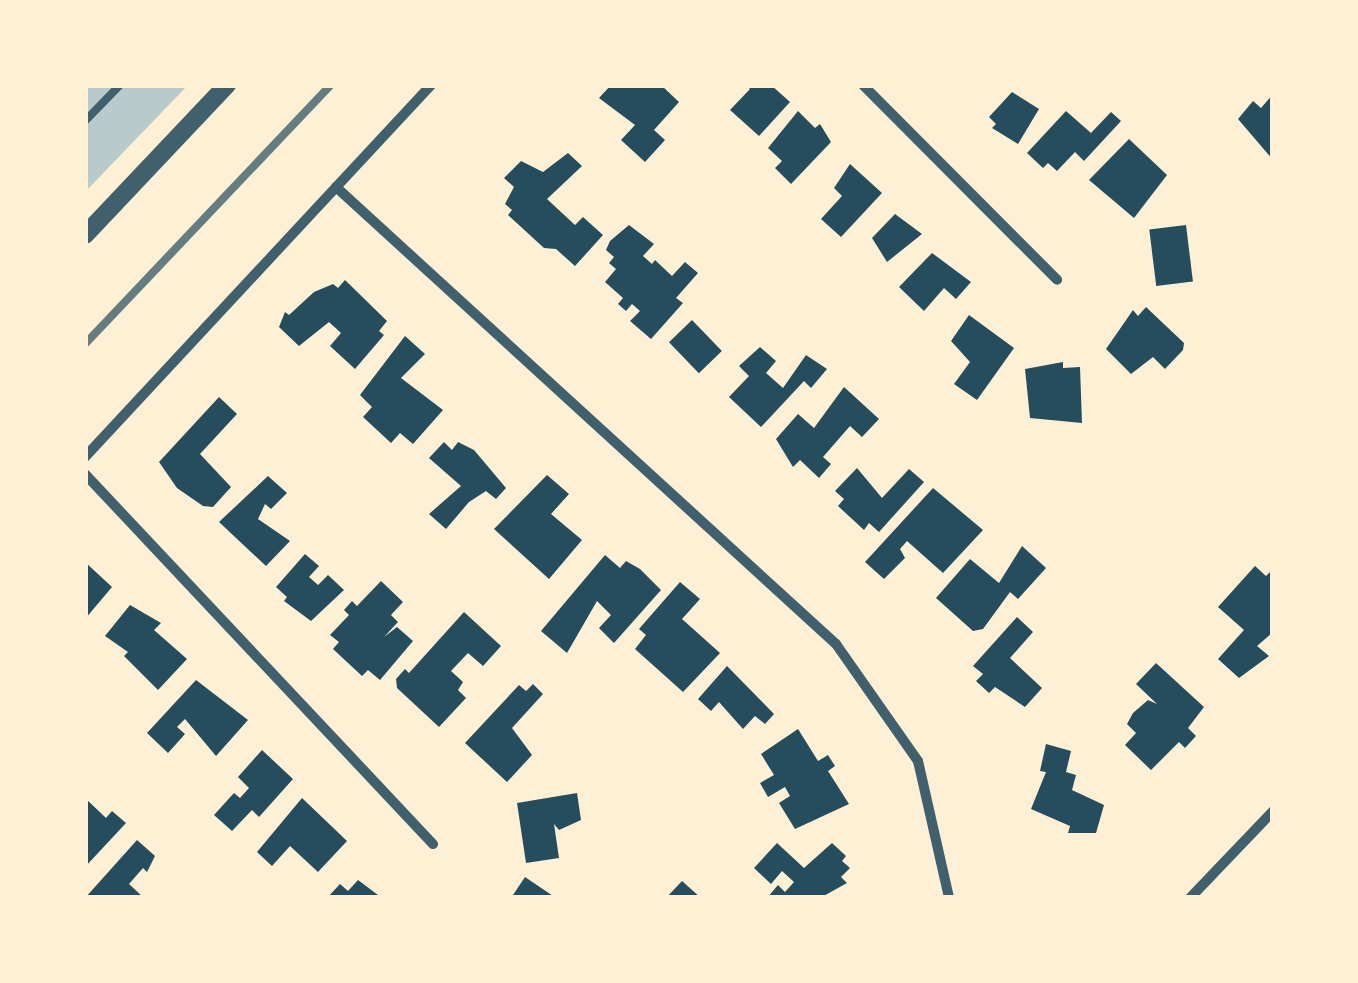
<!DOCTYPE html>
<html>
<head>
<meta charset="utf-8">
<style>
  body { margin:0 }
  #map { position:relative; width:1358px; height:983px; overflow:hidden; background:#fdf0d5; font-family:"Open Sans",sans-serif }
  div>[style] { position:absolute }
  .green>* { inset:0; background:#b9caca }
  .building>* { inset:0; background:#264d5e; transform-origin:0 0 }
  .service>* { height:8px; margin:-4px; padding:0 4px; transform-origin:4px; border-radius:4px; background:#3f606c }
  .minor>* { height:10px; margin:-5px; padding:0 5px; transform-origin:5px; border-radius:5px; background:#3f606c }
  .tertiary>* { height:18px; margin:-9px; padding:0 9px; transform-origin:9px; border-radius:9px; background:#3f606c }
  .rail>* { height:8px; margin:-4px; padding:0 4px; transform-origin:4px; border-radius:4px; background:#657d81 }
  span { translate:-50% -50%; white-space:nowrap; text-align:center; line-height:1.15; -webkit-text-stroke:8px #fdf0d5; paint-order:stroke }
  .frame { position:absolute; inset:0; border:88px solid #fdf0d5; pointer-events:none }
</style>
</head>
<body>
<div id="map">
  <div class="green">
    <div style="clip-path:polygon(85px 85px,188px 85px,85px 192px)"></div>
  </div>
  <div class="building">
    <div style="clip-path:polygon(611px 85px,661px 85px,679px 102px,654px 130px,665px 140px,645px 162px,621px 140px,635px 125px,599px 98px)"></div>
    <div style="clip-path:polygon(745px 85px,771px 85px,790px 102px,759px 136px,730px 110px,750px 89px)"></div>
    <div style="clip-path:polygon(1012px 92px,1039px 109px,1018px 144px,992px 128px,996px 124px,989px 117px)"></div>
    <div style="clip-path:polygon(1273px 94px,1273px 160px,1238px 119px,1253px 101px,1261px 108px)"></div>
    <div style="clip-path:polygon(798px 111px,815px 128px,820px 124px,831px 142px,791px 184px,775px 168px,782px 161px,768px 148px)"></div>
    <div style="clip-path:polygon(1066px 111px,1091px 133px,1111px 112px,1121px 121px,1084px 161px,1075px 152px,1057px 171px,1048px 163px,1043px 168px,1027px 153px)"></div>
    <div style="clip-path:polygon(1129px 139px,1167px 175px,1134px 218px,1089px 180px)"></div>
    <div style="clip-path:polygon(568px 153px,582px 166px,547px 199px,575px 225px,583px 217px,603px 235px,575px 266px,556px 249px,544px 248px,508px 215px,512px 210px,505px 204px,514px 187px,504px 178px,521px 161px,543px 172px)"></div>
    <div style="clip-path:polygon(850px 164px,882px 193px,841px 237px,821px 219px,842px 196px,834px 188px)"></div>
    <div style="clip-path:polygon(895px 214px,922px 234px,887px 262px,872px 238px)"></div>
    <div style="clip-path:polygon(629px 225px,654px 244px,643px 256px,652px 264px,655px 260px,672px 276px,685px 262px,698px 273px,676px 298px,683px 303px,651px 339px,630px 321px,640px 311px,632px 304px,626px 311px,618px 304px,623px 298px,605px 282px,616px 269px,609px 263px,614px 257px,606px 250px,610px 241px)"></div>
    <div style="left:1186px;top:225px;width:57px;height:37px;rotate:83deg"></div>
    <div style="clip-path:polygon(932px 253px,971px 282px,956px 299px,944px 288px,924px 311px,899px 287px)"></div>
    <div style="clip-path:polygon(345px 280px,387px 321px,379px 331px,384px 335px,355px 369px,330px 346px,341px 333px,329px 322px,299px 346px,279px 327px,285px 312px,289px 315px,314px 292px,333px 284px,338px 288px)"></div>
    <div style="clip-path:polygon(1146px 307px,1184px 343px,1183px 350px,1165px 369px,1153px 357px,1131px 374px,1106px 349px,1133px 310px,1138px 316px)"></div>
    <div style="clip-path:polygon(969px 315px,1014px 348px,977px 400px,954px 384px,970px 362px,951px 341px)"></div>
    <div style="left:692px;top:320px;width:43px;height:32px;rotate:46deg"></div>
    <div style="clip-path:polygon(405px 336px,425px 354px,401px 378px,443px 410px,413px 444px,400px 433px,391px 443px,363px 417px,372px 407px,360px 395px)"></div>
    <div style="clip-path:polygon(760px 347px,776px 361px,766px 373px,783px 388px,806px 355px,827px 369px,811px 388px,804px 381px,761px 427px,729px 397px,749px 376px,739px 366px)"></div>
    <div style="clip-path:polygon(1063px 362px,1063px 368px,1080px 367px,1082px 423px,1030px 418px,1025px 369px)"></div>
    <div style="clip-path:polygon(844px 387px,879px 419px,862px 437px,850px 426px,823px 457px,831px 464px,819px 478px,800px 460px,793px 467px,776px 439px,798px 414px,814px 428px)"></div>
    <div style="clip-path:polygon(219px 397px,237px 414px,200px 454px,231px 487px,213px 507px,203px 506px,177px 488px,159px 462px)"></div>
    <div style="clip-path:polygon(444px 442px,452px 450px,458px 442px,474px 450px,506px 488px,496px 499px,486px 491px,469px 502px,446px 529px,429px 514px,461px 486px,429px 458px)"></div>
    <div style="clip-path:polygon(857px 468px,882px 498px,909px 469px,924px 482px,879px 532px,869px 523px,864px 530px,838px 506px,844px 499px,835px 491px)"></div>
    <div style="clip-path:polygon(547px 475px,569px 494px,551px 514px,582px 540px,549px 579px,494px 529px)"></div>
    <div style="clip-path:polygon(268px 476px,287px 493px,271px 509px,265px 504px,258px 519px,290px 541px,266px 566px,219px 522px)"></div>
    <div style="clip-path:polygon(933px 488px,983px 530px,943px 573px,907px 541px,900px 549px,905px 558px,884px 579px,865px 562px)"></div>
    <div style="clip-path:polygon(1022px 546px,1046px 568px,1018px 599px,1010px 592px,983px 629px,973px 631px,936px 598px,970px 559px,999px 583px)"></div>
    <div style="clip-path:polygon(305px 554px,319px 566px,309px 577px,318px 585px,328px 575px,344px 590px,311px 621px,284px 601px,287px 597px,276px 587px)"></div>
    <div style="clip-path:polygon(605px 555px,620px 568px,626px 561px,640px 569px,661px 590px,614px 643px,599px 628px,611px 615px,597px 601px,567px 653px,541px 631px)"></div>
    <div style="clip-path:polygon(85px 562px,112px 587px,85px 619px)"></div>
    <div style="clip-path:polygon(1255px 566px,1266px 576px,1273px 569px,1273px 632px,1257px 646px,1269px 656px,1239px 678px,1218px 659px,1244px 630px,1218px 607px)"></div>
    <div style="clip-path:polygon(381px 581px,403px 602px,391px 615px,398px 622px,384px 637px,397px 627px,413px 641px,380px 680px,368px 670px,362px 676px,333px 649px,339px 642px,330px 635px,349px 615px,344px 610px,352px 601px,357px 606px)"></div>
    <div style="clip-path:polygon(680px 582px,700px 599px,682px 619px,720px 653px,683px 692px,635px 649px,646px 635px,639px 629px)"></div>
    <div style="clip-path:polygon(130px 605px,161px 623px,154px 630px,187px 659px,158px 690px,124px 656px,128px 652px,105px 636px)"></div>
    <div style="clip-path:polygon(464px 612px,501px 646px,483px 666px,468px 653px,451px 671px,463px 682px,458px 690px,466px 698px,439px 727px,397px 688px,396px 679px,405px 669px,409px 673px)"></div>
    <div style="clip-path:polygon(1017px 617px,1033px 632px,1010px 658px,1042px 688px,1025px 707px,995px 687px,989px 693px,976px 681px,983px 674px,973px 666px)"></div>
    <div style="clip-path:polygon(1156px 663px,1204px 707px,1188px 728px,1196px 736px,1185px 748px,1179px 742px,1151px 770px,1125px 745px,1136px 733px,1127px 724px,1133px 713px,1148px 700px,1157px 704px,1136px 684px)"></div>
    <div style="clip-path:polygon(727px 666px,774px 714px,765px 724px,755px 716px,743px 729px,719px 702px,711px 711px,698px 699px)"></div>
    <div style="clip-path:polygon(196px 680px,248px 720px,216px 756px,185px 719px,177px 727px,185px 734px,168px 753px,147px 733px)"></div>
    <div style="clip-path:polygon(533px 684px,543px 694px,512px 728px,532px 755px,507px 782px,465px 743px,519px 685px,526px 691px)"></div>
    <div style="clip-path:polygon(798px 729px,818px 761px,828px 755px,835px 766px,828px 771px,849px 804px,795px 829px,779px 803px,790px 796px,785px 787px,768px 797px,760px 783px,774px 775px,761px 754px)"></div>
    <div style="clip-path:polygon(1046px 744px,1071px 751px,1066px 772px,1076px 775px,1072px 790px,1104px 805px,1096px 833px,1068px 833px,1070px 826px,1031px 809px,1046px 772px,1040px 771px)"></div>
    <div style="clip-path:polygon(262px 750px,293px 779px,259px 817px,252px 810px,232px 831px,214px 815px,234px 793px,240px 798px,249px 788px,238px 777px)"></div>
    <div style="clip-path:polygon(577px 793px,581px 820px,559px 830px,554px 824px,559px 858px,526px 863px,517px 803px)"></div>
    <div style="clip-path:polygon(85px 798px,106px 818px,112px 811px,126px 823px,85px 867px)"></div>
    <div style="clip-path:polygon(302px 798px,347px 841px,318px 872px,290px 846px,272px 866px,257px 852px)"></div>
    <div style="clip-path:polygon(137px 840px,155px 856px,147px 872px,143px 868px,129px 884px,144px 898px,85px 898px)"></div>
    <div style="clip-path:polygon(777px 843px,804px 868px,832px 843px,846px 856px,842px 861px,850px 868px,841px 877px,847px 883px,820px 898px,767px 898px,778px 885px,785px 892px,794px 882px,782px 871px,771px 884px,754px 868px)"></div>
    <div style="clip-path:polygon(525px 877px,556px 898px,511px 898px)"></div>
    <div style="clip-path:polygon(358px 880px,382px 898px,327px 898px,340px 884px,348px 891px)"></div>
    <div style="clip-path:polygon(682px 881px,701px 898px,666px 898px)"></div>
  </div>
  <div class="service">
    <div style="left:85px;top:121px;width:50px;rotate:-45.8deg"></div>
  </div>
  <div class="minor">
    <div style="left:863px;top:85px;width:275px;rotate:45.1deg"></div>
    <div style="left:336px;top:187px;width:677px;rotate:42.43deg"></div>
    <div style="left:836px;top:644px;width:143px;rotate:55deg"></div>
    <div style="left:918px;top:761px;width:140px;rotate:77.2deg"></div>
    <div style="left:85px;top:457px;width:508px;rotate:-47.07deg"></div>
    <div style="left:85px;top:474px;width:508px;rotate:46.76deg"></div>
    <div style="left:1190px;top:898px;width:120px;rotate:-46.3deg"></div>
  </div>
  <div class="tertiary">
    <div style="left:85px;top:235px;width:207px;rotate:-46.6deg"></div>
  </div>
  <div class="rail">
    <div style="left:85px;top:344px;width:357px;rotate:-46.5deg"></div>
  </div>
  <div class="frame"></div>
</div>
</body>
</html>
